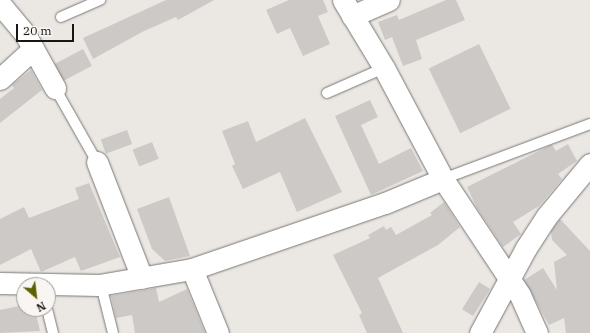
<!DOCTYPE html>
<html>
<head>
<meta charset="utf-8">
<style>
  body { margin:0 }
  #map { position:relative; width:590px; height:333px; overflow:hidden; background:#ebe8e4; font-family:"IBM Plex Serif",serif }
  div>[style] { position:absolute }
  .building>* { inset:0; background:#ccc9c6; transform-origin:0 0 }
  .roads { filter:drop-shadow(0 0 1px #797774) drop-shadow(0 0 1px #797774) }
  .lane>* { height:10px; margin:-5px; padding:0 5px; transform-origin:5px; border-radius:5px; background:#fff }
  .street>* { height:21px; margin:-10.5px; padding:0 10.5px; transform-origin:10.5px; border-radius:10.5px; background:#fff }
  span { translate:-50% -50%; white-space:nowrap; text-align:center; line-height:1.15; -webkit-text-stroke:3.5px #f8f5f2; paint-order:stroke }
  .north { position:absolute; left:16px; top:277px; width:40px; height:40px; box-sizing:border-box; background:#f8f5f2; border:1px solid #9e9c99; border-radius:50%; rotate:152deg; font-size:11px; font-weight:700; line-height:16px; text-align:center; color:#171614 }
  .north::after { content:''; display:block; margin:auto; width:14px; height:18px; background:#5c6200; clip-path:polygon(50% 0,100% 100%,50% 72%,0 100%) }
  .scale { position:absolute; left:16px; top:24px; width:58px; height:18px; box-sizing:border-box; border:2px solid #171614; border-top:0; padding-left:5px; font-size:12px; line-height:14px; white-space:nowrap; color:#171614; -webkit-text-stroke:3px #f8f5f2; paint-order:stroke }
</style>
</head>
<body>
<div id="map">
  <div class="building">
    <div style="clip-path:polygon(166px 0,214px 0,178px 20px,176px 17px,144px 31px,93px 59px,83px 38px)"></div>
    <div style="clip-path:polygon(289px 0,323px 0,328px 12px,318px 16px,330px 44px,303px 56px,290px 28px,277px 34px,266px 10px)"></div>
    <div style="clip-path:polygon(446px 0,456px 0,465px 20px,416px 40px,422px 59px,403px 66px,392px 37px,385px 40px,378px 22px,397px 15px,399px 20px)"></div>
    <div style="left:479px;top:44px;width:72px;height:56px;rotate:64deg"></div>
    <div style="left:83px;top:49px;width:19px;height:32px;rotate:62deg"></div>
    <div style="clip-path:polygon(31px 70px,42px 90px,0 123px,0 99px,14px 88px,12px 85px)"></div>
    <div style="clip-path:polygon(370px 100px,378px 117px,361px 125px,379px 164px,411px 148px,423px 171px,371px 195px,335px 116px)"></div>
    <div style="clip-path:polygon(305px 118px,342px 192px,297px 212px,280px 172px,243px 189px,232px 166px,235px 164px,222px 131px,248px 121px,256px 142px)"></div>
    <div style="left:127px;top:130px;width:15px;height:28px;rotate:70deg"></div>
    <div style="left:152px;top:142px;width:18px;height:21px;rotate:68deg"></div>
    <div style="clip-path:polygon(568px 144px,577px 161px,558px 174px,562px 179px,539px 206px,513px 222px,521px 234px,503px 247px,477px 208px,467px 187px,549px 146px,552px 145px,556px 151px)"></div>
    <div style="clip-path:polygon(89px 183px,120px 257px,81px 271px,75px 257px,41px 272px,31px 249px,0 265px,0 219px,24px 207px,29px 218px,79px 199px,75px 188px)"></div>
    <div style="clip-path:polygon(169px 197px,190px 256px,165px 261px,152px 249px,137px 209px)"></div>
    <div style="clip-path:polygon(444px 202px,460px 227px,438px 245px,378px 278px,403px 333px,367px 333px,359px 315px,362px 313px,333px 255px,370px 238px,368px 235px,384px 226px,386px 230px,391px 227px,396px 235px,432px 215px,430px 213px)"></div>
    <div style="clip-path:polygon(560px 219px,590px 251px,590px 333px,566px 333px,564px 318px,549px 325px,524px 280px,543px 268px,557px 290px,554px 262px,567px 255px,552px 240px,551px 231px)"></div>
    <div style="left:479px;top:282px;width:13px;height:32px;rotate:32deg"></div>
    <div style="clip-path:polygon(156px 288px,159px 302px,187px 289px,205px 333px,135px 333px,132px 315px,116px 318px,111px 296px)"></div>
    <div style="clip-path:polygon(24px 305px,24px 309px,35px 309px,40px 331px,0 333px,0 310px)"></div>
  </div>
  <div class="roads">
    <div class="lane">
      <div style="left:61px;top:17px;width:43px;rotate:-23.6deg"></div>
      <div style="left:55px;top:88px;width:85px;rotate:60.4deg"></div>
      <div style="left:327px;top:93px;width:62px;rotate:-23.7deg"></div>
      <div style="left:443px;top:179px;width:157px;rotate:-20.5deg"></div>
      <div style="left:101px;top:285px;width:49px;rotate:76deg"></div>
      <div style="left:47px;top:309px;width:25px;rotate:76deg"></div>
    </div>
    <div class="street">
      <div style="left:343px;top:0;width:79px;rotate:58.9deg"></div>
      <div style="left:384px;top:68px;width:126px;rotate:62deg"></div>
      <div style="left:443px;top:179px;width:139px;rotate:56.4deg"></div>
      <div style="left:520px;top:295px;width:42px;rotate:65.9deg"></div>
      <div style="left:0;top:4px;width:39px;rotate:50deg"></div>
      <div style="left:25px;top:34px;width:62px;rotate:60.9deg"></div>
      <div style="left:352px;top:16px;width:40px;rotate:-23.4deg"></div>
      <div style="left:0;top:79px;width:45px;rotate:-42.3deg"></div>
      <div style="left:97px;top:162px;width:124px;rotate:68.8deg"></div>
      <div style="left:192px;top:269px;width:69px;rotate:67.9deg"></div>
      <div style="left:0;top:283px;width:99px;rotate:1.2deg"></div>
      <div style="left:99px;top:285px;width:94px;rotate:-9.8deg"></div>
      <div style="left:192px;top:269px;width:204px;rotate:-18.9deg"></div>
      <div style="left:385px;top:203px;width:63px;rotate:-22.5deg"></div>
      <div style="left:480px;top:333px;width:97px;rotate:-61.6deg"></div>
      <div style="left:526px;top:248px;width:37px;rotate:-57deg"></div>
      <div style="left:546px;top:217px;width:69px;rotate:-50.3deg"></div>
    </div>
  </div>
  <div class="north">N</div>
  <div class="scale">20 m</div>
</div>
</body>
</html>
